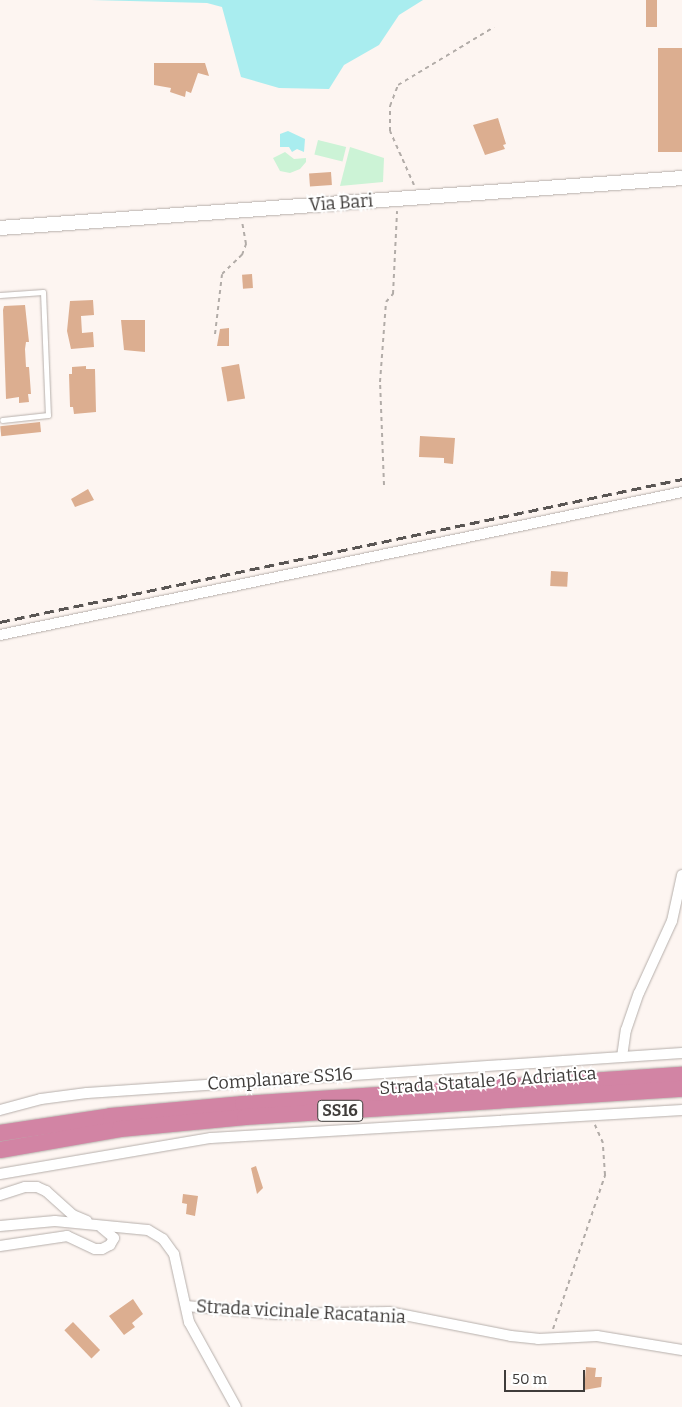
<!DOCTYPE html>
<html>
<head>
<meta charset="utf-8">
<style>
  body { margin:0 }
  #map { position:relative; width:682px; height:1407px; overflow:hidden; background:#fdf5f1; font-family:Bitter,serif }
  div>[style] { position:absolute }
  .green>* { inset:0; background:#ccf3d6; transform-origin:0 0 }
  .water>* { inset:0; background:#a9edef }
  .building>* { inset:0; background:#dcae90; transform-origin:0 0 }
  .path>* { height:2px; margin-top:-1px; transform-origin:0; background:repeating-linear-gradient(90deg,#b2aca8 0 4px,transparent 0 8px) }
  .roads { filter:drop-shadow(0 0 1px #b6afab) drop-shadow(0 0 1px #b6afab) }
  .service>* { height:5px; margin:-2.5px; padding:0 2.5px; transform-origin:2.5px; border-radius:2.5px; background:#fff }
  .minor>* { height:10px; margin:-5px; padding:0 5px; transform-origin:5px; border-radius:5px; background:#fff }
  .secondary>* { height:14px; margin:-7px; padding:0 7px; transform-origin:7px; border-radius:7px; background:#fff }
  .trunk>* { height:16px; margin:-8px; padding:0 8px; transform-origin:8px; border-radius:8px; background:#d284a4 }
  .rail>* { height:3px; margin-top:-1.5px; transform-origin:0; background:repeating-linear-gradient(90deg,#5a5654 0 10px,transparent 0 15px) }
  span { translate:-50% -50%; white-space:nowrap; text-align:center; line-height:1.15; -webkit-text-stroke:4px #fff; paint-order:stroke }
  .shield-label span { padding:1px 4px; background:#fff; border:1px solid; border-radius:4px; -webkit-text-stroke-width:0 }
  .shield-label { font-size:16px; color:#3f3c3a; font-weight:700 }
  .street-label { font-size:18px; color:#3f3c3a }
  .scale { position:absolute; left:504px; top:1370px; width:81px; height:22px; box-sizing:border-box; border:2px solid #3f3c3a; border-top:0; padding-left:6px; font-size:15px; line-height:18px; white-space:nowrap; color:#3f3c3a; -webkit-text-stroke:4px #fff; paint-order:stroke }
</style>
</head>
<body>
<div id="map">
  <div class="green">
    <div style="left:318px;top:140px;width:29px;height:15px;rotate:14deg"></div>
    <div style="clip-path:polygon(350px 147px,384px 158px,383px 182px,340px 186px)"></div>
    <div style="clip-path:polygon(285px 152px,294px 159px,306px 158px,306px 162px,300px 169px,290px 173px,280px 171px,273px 158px)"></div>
  </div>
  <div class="water">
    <div style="clip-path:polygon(91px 0,423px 0,399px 15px,379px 45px,344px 65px,329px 89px,279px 88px,241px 77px,222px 7px,207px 3px)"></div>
    <div style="clip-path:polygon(288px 131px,305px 139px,304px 152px,297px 149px,292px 152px,289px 147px,280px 147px,280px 134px)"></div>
  </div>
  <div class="building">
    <div style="left:646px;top:0;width:11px;height:27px"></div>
    <div style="left:658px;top:48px;width:24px;height:104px"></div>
    <div style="clip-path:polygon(154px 63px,205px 63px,209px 76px,198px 73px,191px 93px,186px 91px,185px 97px,170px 92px,171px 88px,154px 85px)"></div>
    <div style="clip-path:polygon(498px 118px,506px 144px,503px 145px,505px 149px,485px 155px,473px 125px)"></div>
    <div style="left:331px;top:172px;width:13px;height:22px;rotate:86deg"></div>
    <div style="left:252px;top:274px;width:14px;height:10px;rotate:86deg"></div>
    <div style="clip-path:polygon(93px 300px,94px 315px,81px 316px,82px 333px,93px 332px,94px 347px,71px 349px,67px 331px,70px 301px)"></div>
    <div style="clip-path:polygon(25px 305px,29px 342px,26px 342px,25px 349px,26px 367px,29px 367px,31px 394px,28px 394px,29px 402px,19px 403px,19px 397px,6px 399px,3px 310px,4px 306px)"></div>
    <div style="clip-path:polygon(121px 320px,145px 320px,145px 352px,124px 350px)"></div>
    <div style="clip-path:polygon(229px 328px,229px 346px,217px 346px,220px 329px)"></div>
    <div style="left:239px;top:364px;width:35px;height:18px;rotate:80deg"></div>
    <div style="clip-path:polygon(86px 366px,86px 369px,95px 369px,96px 412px,74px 414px,73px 407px,70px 407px,69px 374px,72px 374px,72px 367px)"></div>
    <div style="left:40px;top:422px;width:10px;height:40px;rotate:84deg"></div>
    <div style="clip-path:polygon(420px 436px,455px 438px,453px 464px,444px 463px,444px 458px,419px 457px)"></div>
    <div style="clip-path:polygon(88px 489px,94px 500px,75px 507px,71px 499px)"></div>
    <div style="left:551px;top:571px;width:17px;height:15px;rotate:3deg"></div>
    <div style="clip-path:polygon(256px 1166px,263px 1188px,257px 1194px,251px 1168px)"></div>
    <div style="clip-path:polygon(183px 1194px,198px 1196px,195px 1216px,186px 1214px,187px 1204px,182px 1203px)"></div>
    <div style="clip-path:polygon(133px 1299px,143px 1314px,132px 1323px,135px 1327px,124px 1335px,109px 1316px)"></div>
    <div style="left:73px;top:1322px;width:39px;height:12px;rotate:46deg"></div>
    <div style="clip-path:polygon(586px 1367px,596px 1368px,595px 1377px,602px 1377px,601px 1387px,584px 1390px)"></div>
  </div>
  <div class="path">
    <div style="left:414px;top:185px;width:59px;rotate:-114deg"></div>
    <div style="left:390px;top:131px;width:25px;rotate:-90deg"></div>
    <div style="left:390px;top:106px;width:22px;rotate:-69deg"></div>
    <div style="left:398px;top:85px;width:112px;rotate:-31.1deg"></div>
    <div style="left:215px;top:334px;width:60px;rotate:-83.3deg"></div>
    <div style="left:222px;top:274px;width:28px;rotate:-44deg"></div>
    <div style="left:242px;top:255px;width:12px;rotate:-70deg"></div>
    <div style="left:246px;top:244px;width:22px;rotate:-100deg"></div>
    <div style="left:384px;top:485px;width:103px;rotate:-92.2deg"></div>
    <div style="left:380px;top:382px;width:80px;rotate:-85.7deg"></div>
    <div style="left:386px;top:302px;width:11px;rotate:-49deg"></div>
    <div style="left:393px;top:294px;width:83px;rotate:-87.2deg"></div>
    <div style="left:553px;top:1329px;width:163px;rotate:-71.3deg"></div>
    <div style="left:605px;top:1175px;width:32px;rotate:-94deg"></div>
    <div style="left:603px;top:1143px;width:20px;rotate:-114deg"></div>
  </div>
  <div class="roads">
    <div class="service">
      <div style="left:0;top:295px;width:43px;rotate:-4deg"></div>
      <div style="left:43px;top:292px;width:123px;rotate:87.7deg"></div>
      <div style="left:48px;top:415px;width:46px;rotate:173.8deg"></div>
    </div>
    <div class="minor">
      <div style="left:0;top:635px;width:697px;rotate:-11.84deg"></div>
      <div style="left:622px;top:1057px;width:27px;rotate:-82deg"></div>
      <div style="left:626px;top:1030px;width:39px;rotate:-71deg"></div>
      <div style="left:639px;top:993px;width:79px;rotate:-65.4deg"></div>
      <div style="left:672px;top:921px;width:47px;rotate:-77.7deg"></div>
      <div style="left:0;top:1110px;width:42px;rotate:-15deg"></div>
      <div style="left:41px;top:1099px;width:46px;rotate:-7.4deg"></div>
      <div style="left:87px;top:1093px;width:596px;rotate:-3.85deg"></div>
      <div style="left:0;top:1174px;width:214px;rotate:-9.7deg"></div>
      <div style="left:211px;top:1138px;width:472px;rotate:-3.4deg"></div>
      <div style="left:0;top:1195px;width:26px;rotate:-18deg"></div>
      <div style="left:25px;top:1187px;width:12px"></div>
      <div style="left:37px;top:1187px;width:10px;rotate:24deg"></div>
      <div style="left:46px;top:1191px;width:36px;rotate:42deg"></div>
      <div style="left:73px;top:1215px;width:15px;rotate:23deg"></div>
      <div style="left:0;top:1226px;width:55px;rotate:-5.2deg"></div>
      <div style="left:55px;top:1221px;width:93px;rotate:5.5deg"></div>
      <div style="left:148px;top:1230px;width:17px;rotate:31deg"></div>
      <div style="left:163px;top:1239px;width:19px;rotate:54deg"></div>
      <div style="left:174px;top:1254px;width:70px;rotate:77.6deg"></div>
      <div style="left:189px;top:1322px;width:97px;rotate:61.1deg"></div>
      <div style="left:0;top:1246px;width:68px;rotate:-8.5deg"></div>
      <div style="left:67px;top:1236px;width:31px;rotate:25deg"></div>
      <div style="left:95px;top:1249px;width:7px"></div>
      <div style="left:102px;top:1249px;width:9px;rotate:-27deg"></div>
      <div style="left:110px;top:1245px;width:8px;rotate:-60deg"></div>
      <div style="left:114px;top:1238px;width:16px;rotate:-140deg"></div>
      <div style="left:186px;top:1306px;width:90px;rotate:5.1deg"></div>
      <div style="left:276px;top:1314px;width:113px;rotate:-1deg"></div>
      <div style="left:389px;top:1312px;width:124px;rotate:11.1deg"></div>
      <div style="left:511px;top:1336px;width:27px;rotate:6deg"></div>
      <div style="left:538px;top:1339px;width:59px;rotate:-2.9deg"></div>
      <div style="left:597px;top:1336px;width:86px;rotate:9.4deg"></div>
    </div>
    <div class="secondary">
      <div style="left:0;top:228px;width:684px;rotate:-4.19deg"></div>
    </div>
    <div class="trunk">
      <div style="left:0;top:1133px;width:112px;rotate:-8.7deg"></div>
      <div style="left:111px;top:1116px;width:133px;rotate:-5.2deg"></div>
      <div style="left:243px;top:1104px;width:440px;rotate:-3.8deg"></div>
      <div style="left:0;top:1150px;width:122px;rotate:-9.9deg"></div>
      <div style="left:120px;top:1129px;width:126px;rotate:-5.5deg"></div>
      <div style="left:245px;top:1117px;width:438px;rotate:-3.7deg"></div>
    </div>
  </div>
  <div class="rail">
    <div style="left:0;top:622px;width:697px;rotate:-11.84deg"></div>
  </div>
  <div class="shield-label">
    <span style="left:340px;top:1111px">SS16</span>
  </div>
  <div class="street-label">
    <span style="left:341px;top:203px;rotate:-4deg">Via Bari</span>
    <span style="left:280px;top:1079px;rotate:-4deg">Complanare SS16</span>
    <span style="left:488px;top:1081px;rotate:-4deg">Strada Statale 16 Adriatica</span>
    <span style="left:301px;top:1312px;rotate:3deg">Strada vicinale Racatania</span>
  </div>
  <div class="scale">50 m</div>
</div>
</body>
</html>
